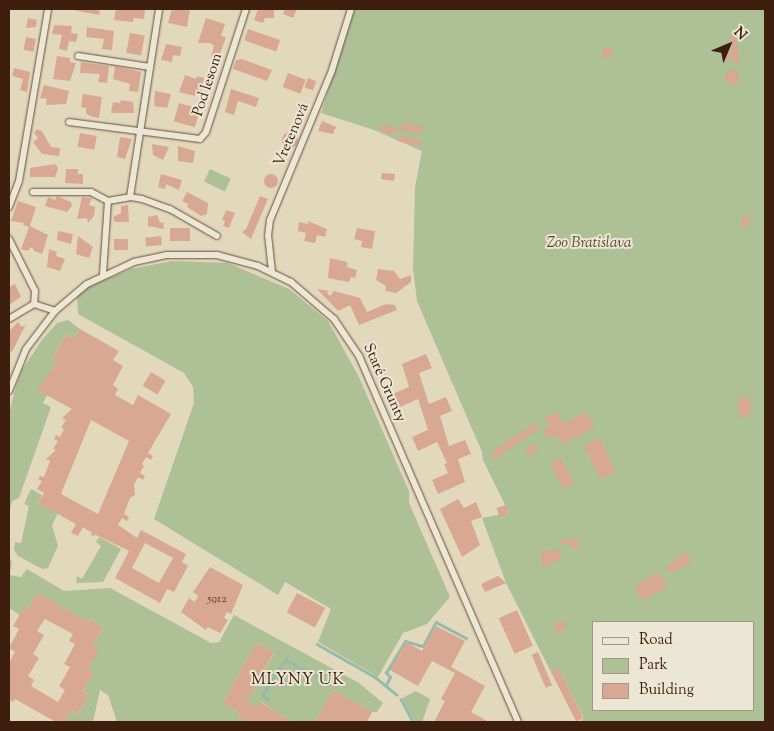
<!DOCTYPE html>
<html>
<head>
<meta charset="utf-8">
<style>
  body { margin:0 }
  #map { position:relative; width:774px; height:731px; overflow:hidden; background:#e2d9bd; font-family:"Sorts Mill Goudy",serif }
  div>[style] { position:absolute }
  .green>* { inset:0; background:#aec095; transform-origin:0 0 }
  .stream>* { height:2.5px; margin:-1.25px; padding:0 1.25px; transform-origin:1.25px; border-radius:1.25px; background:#96bbab }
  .building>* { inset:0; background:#d8a893; transform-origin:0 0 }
  .round { border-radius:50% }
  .roads { filter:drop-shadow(0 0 1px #674d38) drop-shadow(0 0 1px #674d38) }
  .minor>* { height:6px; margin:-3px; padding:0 3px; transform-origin:3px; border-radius:3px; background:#ece6d4 }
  span { translate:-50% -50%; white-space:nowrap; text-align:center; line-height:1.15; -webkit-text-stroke:4px #ece6d4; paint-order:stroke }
  .number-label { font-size:12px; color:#64402e }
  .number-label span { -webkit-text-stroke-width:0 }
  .street-label { font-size:15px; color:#3e1e0c }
  .park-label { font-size:15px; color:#5a462e; font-style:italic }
  .neighbourhood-label { font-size:16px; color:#3e1e0c; letter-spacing:1px }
  .frame { position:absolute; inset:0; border:10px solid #3e1e0c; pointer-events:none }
  .legend { position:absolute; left:592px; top:621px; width:162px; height:90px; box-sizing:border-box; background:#ece6d4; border:1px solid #a69684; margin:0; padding:6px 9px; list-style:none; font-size:15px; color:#3e1e0c }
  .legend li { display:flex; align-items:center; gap:10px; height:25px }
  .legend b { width:25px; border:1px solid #a69684 }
  .north { position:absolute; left:704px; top:20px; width:50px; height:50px; -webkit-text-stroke:4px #ece6d4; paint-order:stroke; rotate:45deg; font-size:14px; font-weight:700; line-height:20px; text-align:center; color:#3e1e0c }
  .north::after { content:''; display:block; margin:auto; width:18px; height:22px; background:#3e1e0c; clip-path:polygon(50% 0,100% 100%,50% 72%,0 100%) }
</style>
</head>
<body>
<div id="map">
  <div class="green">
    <div style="clip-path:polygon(evenodd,355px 9px,765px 9px,765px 722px,579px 722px,584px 718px,558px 669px,551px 672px,506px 583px,482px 518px,509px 513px,483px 460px,482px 452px,417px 301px,413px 269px,415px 187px,422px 151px,374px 130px,321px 113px,355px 9px,593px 622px,753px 622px,753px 710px,593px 710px,593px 622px)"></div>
    <div style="left:210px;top:169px;width:23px;height:14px;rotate:25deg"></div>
    <div style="clip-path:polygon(172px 261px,228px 263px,289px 289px,328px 321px,358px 375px,409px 491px,409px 503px,450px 597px,427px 624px,403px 633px,378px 677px,318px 642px,331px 609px,285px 582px,278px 595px,154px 519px,194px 403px,193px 387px,184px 373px,78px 314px,77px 295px,88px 287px,131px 269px)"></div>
    <div style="clip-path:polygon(68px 320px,80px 329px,74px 339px,66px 334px,52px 360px,57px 363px,38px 390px,47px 395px,43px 403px,51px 407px,19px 498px,12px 501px,9px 515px,9px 415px,14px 393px,22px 370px,42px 340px,57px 323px)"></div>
    <div style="clip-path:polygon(31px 489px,42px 495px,38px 503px,58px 513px,52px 525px,58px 546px,48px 568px,42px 569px,18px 556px,14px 550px,15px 542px,21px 543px,29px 506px,24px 504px)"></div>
    <div style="clip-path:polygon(99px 537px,121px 549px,103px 582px,76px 583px,77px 576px,82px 579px,101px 546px,96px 542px)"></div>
    <div style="clip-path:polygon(9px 559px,12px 561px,10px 575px,21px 577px,27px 569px,64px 591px,110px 588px,211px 643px,219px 642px,234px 615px,359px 683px,383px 703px,377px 712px,372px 712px,333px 690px,315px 722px,293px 722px,261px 702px,258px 707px,247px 701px,274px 653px,256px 643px,223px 703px,240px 713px,238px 718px,246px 722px,117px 722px,108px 695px,100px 690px,93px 722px,64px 722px,71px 710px,78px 714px,89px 695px,83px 691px,94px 672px,88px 669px,98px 650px,92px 646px,103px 627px,90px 619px,88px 622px,38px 593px,28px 609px,20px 615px,9px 608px)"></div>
    <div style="clip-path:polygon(416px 691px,430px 699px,422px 722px,415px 722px,402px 698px)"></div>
  </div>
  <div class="stream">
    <div style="left:317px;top:644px;width:67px;rotate:29.6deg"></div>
    <div style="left:375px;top:677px;width:28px;rotate:39deg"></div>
    <div style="left:276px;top:672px;width:16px;rotate:-50deg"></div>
    <div style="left:286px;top:660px;width:48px;rotate:27.1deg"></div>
    <div style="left:386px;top:685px;width:9px;rotate:-63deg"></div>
    <div style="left:390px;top:677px;width:6px;rotate:-135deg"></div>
    <div style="left:386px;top:673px;width:37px;rotate:-59deg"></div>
    <div style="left:405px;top:641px;width:19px;rotate:16deg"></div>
    <div style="left:423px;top:646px;width:27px;rotate:-62deg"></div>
    <div style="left:436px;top:622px;width:34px;rotate:28deg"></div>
    <div style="left:401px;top:699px;width:26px;rotate:62deg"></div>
    <div style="left:269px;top:700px;width:8px;rotate:-150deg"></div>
    <div style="left:262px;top:696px;width:25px;rotate:-58deg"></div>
  </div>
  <div class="building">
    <div style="clip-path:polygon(68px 9px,100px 9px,99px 15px)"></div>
    <div style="clip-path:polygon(116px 9px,145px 10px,144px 19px,134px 18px,133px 22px,114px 20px)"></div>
    <div style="clip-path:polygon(172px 9px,190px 9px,187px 27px,168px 23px)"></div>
    <div style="clip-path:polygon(258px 9px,274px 9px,274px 18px,265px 18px,263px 23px,254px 20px)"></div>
    <div style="clip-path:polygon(285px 9px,297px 9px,293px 18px,283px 14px)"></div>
    <div style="clip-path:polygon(28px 18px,37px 20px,36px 27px,26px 28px)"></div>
    <div style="clip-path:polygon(206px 18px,225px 24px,221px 36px,226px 37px,218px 59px,211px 57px,214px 46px,210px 43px,198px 43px)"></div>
    <div style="clip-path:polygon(54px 25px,72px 26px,71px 33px,78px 34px,76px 42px,69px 41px,67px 51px,59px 49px,62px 35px,52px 34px)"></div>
    <div style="clip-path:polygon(87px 27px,114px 31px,112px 50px,102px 49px,104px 39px,86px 37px)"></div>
    <div style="left:248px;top:29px;width:34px;height:12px;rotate:19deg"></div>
    <div style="left:130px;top:33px;width:15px;height:20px;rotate:11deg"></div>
    <div style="clip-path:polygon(730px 36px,736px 36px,740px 63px,734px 64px,733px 58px,726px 60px,725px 54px,732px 53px)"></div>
    <div style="left:26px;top:37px;width:10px;height:13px;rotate:11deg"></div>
    <div style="clip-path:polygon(166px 44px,182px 47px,180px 56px,173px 55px,172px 62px,161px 60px)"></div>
    <div style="left:611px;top:47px;width:10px;height:9px;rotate:84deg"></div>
    <div style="clip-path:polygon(57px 56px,70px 58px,70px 62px,76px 63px,70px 81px,53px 79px)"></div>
    <div style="clip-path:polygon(242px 59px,272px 70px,267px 81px,233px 69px,236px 60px)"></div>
    <div style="clip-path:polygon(81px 62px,109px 66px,107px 83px,98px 82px,100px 74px,80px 73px)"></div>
    <div style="clip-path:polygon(115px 66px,141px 72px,138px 92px,129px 91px,130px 84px,113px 79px)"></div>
    <div style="clip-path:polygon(14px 68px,30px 72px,27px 92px,20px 90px,23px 79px,12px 76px)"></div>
    <div class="round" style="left:725px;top:70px;width:14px;height:14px"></div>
    <div style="left:288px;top:73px;width:19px;height:15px;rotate:21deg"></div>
    <div style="clip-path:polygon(185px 75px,196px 79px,197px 76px,204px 78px,201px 92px,197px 91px,195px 96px,179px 92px)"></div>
    <div style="left:308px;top:78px;width:9px;height:10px;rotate:21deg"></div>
    <div style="clip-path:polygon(44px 85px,69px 91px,66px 104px,46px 105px,47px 99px,40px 98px)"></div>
    <div style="clip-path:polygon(231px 89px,259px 98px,256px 107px,238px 101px,234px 115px,225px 112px)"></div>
    <div style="clip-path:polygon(155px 91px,171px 94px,167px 108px,154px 106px)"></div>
    <div style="clip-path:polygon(83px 94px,102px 97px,99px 118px,90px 116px,86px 113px,86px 108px,81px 107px)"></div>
    <div style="clip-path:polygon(121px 100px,133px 102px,134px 113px,111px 113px,113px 102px,120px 103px)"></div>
    <div style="left:179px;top:103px;width:22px;height:19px;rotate:16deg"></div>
    <div style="clip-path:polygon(322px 121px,336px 127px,333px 134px,318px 131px)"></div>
    <div style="left:402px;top:123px;width:22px;height:7px;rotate:10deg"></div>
    <div style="left:381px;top:125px;width:16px;height:7px;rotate:7deg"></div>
    <div style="clip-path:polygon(37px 129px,42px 131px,51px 147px,60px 148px,59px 156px,42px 154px,33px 142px,38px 138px,34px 133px)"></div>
    <div class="round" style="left:282px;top:132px;width:16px;height:16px"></div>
    <div style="left:80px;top:133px;width:17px;height:14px;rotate:10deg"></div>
    <div style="left:399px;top:135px;width:23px;height:6px;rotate:13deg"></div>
    <div style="clip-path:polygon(120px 137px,132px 139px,125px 159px,117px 157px)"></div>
    <div style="clip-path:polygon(152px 144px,169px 147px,163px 160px,153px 155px)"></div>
    <div style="clip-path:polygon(178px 146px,195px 151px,193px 163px,178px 161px)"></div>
    <div style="clip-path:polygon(55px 164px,58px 168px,55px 177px,30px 177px,30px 168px)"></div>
    <div style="clip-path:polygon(66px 169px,78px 169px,78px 174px,83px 174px,83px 184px,65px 183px)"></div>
    <div style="clip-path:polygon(382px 173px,395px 174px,394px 181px,381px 179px)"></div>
    <div class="round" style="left:264px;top:174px;width:14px;height:14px"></div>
    <div style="clip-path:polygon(161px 174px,182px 180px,179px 190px,166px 184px,165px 189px,158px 187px)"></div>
    <div style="clip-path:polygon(187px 192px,208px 203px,207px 214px,201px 216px,187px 207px,188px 204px,182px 201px)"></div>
    <div style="clip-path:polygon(57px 196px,71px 202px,72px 206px,67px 212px,45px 206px,48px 197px,55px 200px)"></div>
    <div style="clip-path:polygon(260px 196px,268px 199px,251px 239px,242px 232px,246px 229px)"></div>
    <div style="clip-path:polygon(82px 197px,92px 198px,89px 205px,95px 207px,94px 216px,88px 223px,87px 218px,77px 219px)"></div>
    <div style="clip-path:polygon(18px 201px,36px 207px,30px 226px,48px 235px,42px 254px,34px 251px,32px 247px,27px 251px,21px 249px,29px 227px,23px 225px,24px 223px,11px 221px)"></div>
    <div style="clip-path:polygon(128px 205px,129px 222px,115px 222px,113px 217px,121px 213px,121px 206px)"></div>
    <div style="clip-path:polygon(226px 210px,235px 213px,229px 228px,223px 226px,225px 221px,222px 220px)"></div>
    <div style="clip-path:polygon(157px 215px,160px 223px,163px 222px,164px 229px,148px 226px,148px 217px)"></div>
    <div style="clip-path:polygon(743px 216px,749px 216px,750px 226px,741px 227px)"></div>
    <div style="clip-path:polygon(308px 221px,327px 229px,325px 237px,317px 235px,315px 243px,304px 241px,306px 233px,298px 231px,299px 222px,308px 224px)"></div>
    <div style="left:190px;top:228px;width:13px;height:20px;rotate:90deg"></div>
    <div style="clip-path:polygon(357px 228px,375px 231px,372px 249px,361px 247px,362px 241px,354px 239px)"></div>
    <div style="clip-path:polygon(58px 231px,73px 234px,71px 244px,57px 240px)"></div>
    <div style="clip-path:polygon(78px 236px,93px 247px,89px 258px,76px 254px)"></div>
    <div style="left:161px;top:236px;width:9px;height:16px;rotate:84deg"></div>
    <div style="left:114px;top:239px;width:14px;height:11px"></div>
    <div style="clip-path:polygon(49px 249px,57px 252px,56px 256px,65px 259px,60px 271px,47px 267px)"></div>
    <div style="clip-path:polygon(330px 258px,347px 262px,347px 267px,357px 270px,355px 278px,351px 277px,349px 282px,328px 278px)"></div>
    <div style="clip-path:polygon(378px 269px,394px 271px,400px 279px,411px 275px,411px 282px,396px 293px,385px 291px,386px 286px,376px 280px)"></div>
    <div style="clip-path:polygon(15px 284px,21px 297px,9px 305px,9px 287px)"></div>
    <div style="clip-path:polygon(317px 289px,329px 291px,327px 293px,330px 296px,334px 291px,360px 298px,367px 312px,386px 304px,395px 305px,397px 310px,359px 325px,350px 305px,338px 311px)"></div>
    <div style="clip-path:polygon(18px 322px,22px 327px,26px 324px,12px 352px,9px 350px,9px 331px)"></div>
    <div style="clip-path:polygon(evenodd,80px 329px,119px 351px,113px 360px,123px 366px,113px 385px,118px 389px,115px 395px,133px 405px,138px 395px,171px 414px,148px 453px,153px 456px,151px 460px,146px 457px,142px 464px,144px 466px,140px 473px,145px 476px,143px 480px,138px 477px,134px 485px,135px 495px,130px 498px,124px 514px,129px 517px,127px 521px,122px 518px,118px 525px,137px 538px,141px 530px,186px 554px,182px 562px,188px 566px,174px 592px,167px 589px,160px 603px,115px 578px,129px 551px,96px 535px,91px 536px,92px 533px,83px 527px,78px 536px,71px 533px,76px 524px,38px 503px,44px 493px,37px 489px,42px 481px,38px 479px,40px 476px,44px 477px,50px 461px,46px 459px,56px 450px,53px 449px,58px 441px,54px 439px,56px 435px,60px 437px,64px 429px,61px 428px,66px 420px,62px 418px,72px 409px,37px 390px,57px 363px,52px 360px,66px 334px,74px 339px,80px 329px,91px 420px,129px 441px,98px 514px,61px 494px,91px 420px,80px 329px,145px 543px,173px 558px,159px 583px,132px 568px,145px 543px)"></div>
    <div style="clip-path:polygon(426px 354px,432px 368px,419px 373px,429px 404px,446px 397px,452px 411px,440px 416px,449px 446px,465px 440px,471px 454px,458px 459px,465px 482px,438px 494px,432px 480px,448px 473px,444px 464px,447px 463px,437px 442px,418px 451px,412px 437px,428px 430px,418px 399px,398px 408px,392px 394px,409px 387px,402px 364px)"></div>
    <div style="left:151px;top:372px;width:17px;height:16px;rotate:31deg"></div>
    <div style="clip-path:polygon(750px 397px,751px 413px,742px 418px,738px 415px,739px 398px)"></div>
    <div style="clip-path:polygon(557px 412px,563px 424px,586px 412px,594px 428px,562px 444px,555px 434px,547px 438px,543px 431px,551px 427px,544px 419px)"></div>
    <div style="left:535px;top:423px;width:7px;height:54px;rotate:56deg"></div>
    <div style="left:599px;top:438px;width:37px;height:17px;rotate:63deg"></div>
    <div style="clip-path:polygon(534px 444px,538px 451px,530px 456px,525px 448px)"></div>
    <div style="left:561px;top:458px;width:29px;height:12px;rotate:63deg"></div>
    <div style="clip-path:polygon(458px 499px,464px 508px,476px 502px,482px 517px,471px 521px,480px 545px,462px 557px,440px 509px)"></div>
    <div style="left:506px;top:505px;width:9px;height:10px;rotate:72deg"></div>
    <div style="clip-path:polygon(578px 539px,579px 548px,571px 548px,571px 544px,559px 544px,559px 540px)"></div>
    <div style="clip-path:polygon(560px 550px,560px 561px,551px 561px,551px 566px,542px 566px,541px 551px)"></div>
    <div style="clip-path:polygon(686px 552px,691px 563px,670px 573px,667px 566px)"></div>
    <div style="clip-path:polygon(210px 567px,243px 585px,231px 614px,227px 612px,224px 618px,228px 620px,220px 633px,208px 627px,206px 630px,181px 612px,189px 598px,195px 602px,198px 596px,193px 592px)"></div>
    <div style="clip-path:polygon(659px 573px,667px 587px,642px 600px,636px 588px,638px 583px)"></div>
    <div style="clip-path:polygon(498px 576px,506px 583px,485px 592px,481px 584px)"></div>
    <div style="clip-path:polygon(evenodd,38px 593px,88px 622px,90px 619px,103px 627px,92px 646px,99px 650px,88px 669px,94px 672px,83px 691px,89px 695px,78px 714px,71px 710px,64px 722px,56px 722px,15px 699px,13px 702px,9px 699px,9px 663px,15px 652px,9px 648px,19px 629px,13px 626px,24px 607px,28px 609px,38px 593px,45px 619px,73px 634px,69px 641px,75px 644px,64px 664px,70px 667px,59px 686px,65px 690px,58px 702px,31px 686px,34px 680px,28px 676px,39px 658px,33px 654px,44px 635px,37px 631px,45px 619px)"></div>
    <div style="left:297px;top:593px;width:32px;height:22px;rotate:28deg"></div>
    <div style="left:517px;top:610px;width:39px;height:20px;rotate:66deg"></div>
    <div style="left:562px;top:620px;width:9px;height:10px;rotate:58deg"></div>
    <div style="clip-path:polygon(436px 626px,465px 641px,451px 667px,485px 686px,471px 712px,489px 722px,434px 722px,445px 701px,441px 699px,455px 673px,432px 661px,418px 686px,390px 670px,406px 642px,422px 651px)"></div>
    <div style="clip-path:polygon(256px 643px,274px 652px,247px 701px,258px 707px,260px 702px,293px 722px,246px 722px,238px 718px,240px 713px,223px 703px)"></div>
    <div style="left:538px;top:652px;width:36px;height:7px;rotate:67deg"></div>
    <div style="left:558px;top:668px;width:56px;height:8px;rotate:63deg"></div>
    <div style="clip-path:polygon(333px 690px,372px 712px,367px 722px,315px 722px)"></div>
  </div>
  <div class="roads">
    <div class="minor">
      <div style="left:78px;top:56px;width:73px;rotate:8.7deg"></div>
      <div style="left:69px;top:122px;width:132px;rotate:7.4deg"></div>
      <div style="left:200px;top:139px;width:9px;rotate:-49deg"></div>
      <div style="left:206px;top:132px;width:129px;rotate:-72deg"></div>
      <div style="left:33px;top:192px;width:58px"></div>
      <div style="left:91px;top:192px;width:19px;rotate:28deg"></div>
      <div style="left:108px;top:201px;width:22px;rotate:-10deg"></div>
      <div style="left:130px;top:197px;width:12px;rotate:9deg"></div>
      <div style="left:142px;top:199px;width:30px;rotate:20deg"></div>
      <div style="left:170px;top:209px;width:54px;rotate:29.9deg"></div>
      <div style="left:130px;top:197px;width:190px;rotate:-81.2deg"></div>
      <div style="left:9px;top:207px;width:28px;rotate:-69deg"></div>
      <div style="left:19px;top:181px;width:174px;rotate:-80.4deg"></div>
      <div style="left:9px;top:239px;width:58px;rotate:63.4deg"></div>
      <div style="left:35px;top:291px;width:13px;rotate:94deg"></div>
      <div style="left:272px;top:272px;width:36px;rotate:-96deg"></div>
      <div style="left:268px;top:236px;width:16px;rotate:-83deg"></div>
      <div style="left:270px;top:220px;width:162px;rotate:-67.5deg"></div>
      <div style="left:332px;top:70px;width:64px;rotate:-72.7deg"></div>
      <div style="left:103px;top:274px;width:73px;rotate:-86.1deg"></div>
      <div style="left:9px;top:319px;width:29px;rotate:-31deg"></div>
      <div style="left:34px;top:304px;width:22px;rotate:18deg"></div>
      <div style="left:9px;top:391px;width:45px;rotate:-68deg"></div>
      <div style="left:26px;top:349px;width:48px;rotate:-52.7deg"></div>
      <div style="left:55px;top:311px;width:42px;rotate:-40.2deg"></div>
      <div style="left:87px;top:284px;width:52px;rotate:-25.1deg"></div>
      <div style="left:134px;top:262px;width:34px;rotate:-12deg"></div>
      <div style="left:167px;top:255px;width:50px"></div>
      <div style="left:217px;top:255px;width:42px;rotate:15deg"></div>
      <div style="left:258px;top:266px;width:37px;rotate:26deg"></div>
      <div style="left:291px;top:282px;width:57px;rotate:40.7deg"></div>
      <div style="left:334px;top:319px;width:45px;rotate:56deg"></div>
      <div style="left:359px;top:356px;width:399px;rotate:66.5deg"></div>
    </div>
  </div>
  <div class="number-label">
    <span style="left:217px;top:600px">5912</span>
  </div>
  <div class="street-label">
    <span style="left:208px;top:85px;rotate:-72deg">Pod lesom</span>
    <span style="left:292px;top:135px;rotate:-67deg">Vretenová</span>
    <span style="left:384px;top:383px;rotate:66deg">Staré Grunty</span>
  </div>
  <div class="park-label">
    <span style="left:589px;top:244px">Zoo Bratislava</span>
  </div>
  <div class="neighbourhood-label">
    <span style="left:298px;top:681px">MLYNY UK</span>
  </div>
  <div class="frame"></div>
  <ul class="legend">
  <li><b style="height:6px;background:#ece6d4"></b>Road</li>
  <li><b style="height:14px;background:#aec095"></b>Park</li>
  <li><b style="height:14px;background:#d8a893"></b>Building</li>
  </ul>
  <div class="north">N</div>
</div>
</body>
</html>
